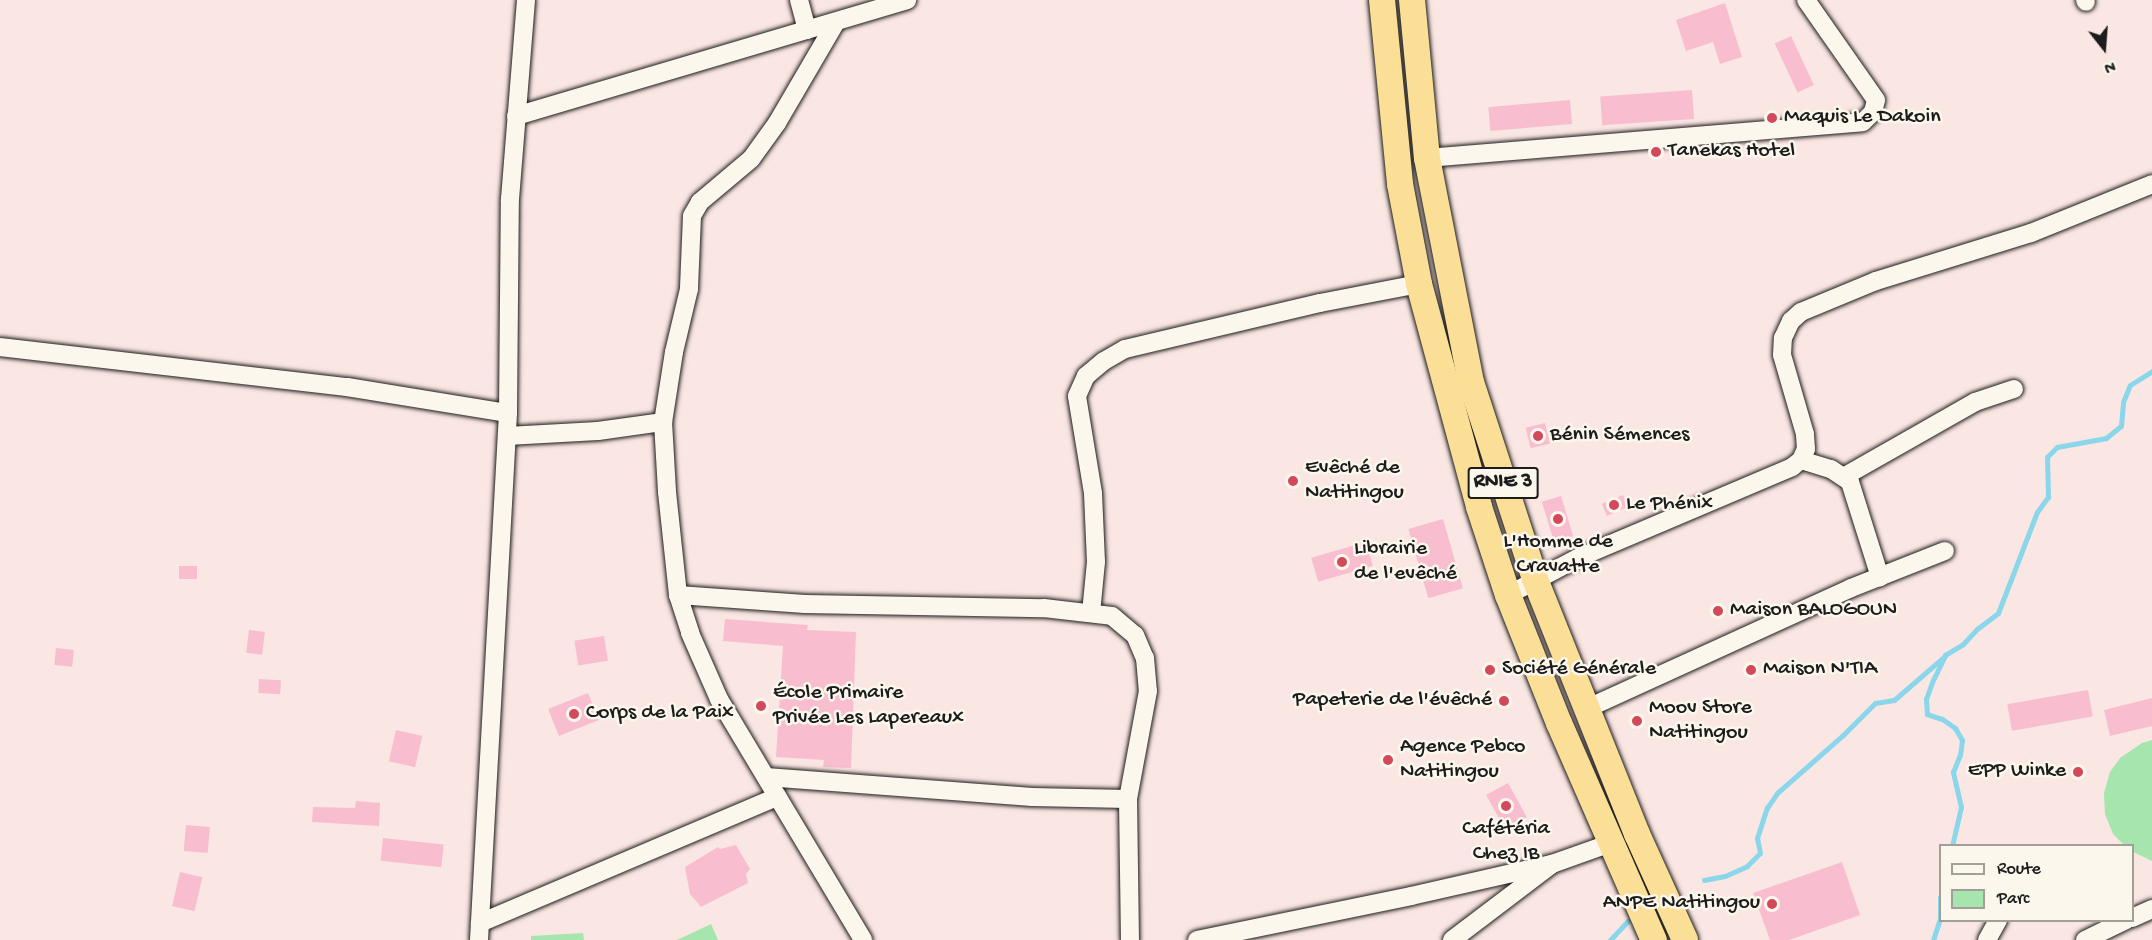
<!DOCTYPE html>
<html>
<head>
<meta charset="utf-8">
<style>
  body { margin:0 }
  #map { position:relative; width:2152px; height:940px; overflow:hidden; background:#fae6e3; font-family:"Gochi Hand",sans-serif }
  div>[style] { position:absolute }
  .green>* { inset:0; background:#a6e6ae }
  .stream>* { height:5px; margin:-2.5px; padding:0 2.5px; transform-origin:2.5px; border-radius:2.5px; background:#8ad6ea }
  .building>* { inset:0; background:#f8becf; transform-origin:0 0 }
  .roads { filter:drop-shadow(0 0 2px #1c1c1c) drop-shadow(0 0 2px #1c1c1c) }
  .minor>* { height:18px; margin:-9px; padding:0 9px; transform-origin:9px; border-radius:9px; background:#fbf7ec }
  .highway>* { height:26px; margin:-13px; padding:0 13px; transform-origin:13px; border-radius:13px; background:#fbdf96 }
  .dots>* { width:16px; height:16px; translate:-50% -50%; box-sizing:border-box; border:3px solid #fbf7ec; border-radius:50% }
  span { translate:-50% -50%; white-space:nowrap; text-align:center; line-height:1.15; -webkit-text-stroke:5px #fbf7ec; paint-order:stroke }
  .shield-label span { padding:2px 4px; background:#fbf7ec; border:2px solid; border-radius:4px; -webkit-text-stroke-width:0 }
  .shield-label { font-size:21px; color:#1c1c1c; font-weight:700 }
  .poi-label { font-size:22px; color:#1c1c1c }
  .left { translate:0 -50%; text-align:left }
  .right { translate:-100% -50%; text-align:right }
  .legend { position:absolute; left:1939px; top:844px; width:195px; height:78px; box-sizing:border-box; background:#fbf7ec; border:2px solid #a29f99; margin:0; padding:8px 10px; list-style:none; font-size:18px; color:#1c1c1c }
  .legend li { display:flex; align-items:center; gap:12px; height:30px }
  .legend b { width:30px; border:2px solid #a29f99 }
  .north { position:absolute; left:2074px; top:18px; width:60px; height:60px; -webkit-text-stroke:4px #fbf7ec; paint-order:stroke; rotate:163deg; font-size:16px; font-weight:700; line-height:24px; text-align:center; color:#1c1c1c }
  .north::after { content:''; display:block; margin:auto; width:21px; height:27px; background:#1c1c1c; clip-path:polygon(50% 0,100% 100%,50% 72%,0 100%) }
</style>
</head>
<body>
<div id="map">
  <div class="green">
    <div style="clip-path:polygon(2152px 740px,2152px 861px,2133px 852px,2132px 846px,2124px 845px,2113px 834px,2105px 814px,2104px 793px,2110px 772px,2120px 758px,2142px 743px)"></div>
    <div style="clip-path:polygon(711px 924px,718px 940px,677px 940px)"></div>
    <div style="clip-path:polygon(583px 933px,584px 940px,531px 940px,531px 936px)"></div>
  </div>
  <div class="stream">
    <div style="left:1952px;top:846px;width:40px;rotate:-77deg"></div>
    <div style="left:1961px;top:807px;width:36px;rotate:-103deg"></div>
    <div style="left:1953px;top:772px;width:18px;rotate:-68deg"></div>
    <div style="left:1960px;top:755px;width:15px;rotate:-82deg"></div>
    <div style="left:1962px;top:740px;width:14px;rotate:-120deg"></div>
    <div style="left:1955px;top:728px;width:16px;rotate:-145deg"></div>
    <div style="left:1942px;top:719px;width:16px;rotate:-162deg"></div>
    <div style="left:1927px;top:714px;width:15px;rotate:-94deg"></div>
    <div style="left:1926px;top:699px;width:20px;rotate:-70deg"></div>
    <div style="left:1933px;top:680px;width:28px;rotate:-64deg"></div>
    <div style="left:1945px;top:655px;width:21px;rotate:-31deg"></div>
    <div style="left:1963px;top:644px;width:21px;rotate:-47deg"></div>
    <div style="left:1977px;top:629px;width:26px;rotate:-37deg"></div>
    <div style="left:1998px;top:613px;width:108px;rotate:-68.9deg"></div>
    <div style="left:2037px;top:512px;width:19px;rotate:-54deg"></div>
    <div style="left:2048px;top:497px;width:40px;rotate:-91.4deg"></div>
    <div style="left:2047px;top:457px;width:14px;rotate:-45deg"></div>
    <div style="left:2057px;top:447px;width:50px;rotate:-10.4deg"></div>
    <div style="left:2106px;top:438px;width:19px;rotate:-39deg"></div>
    <div style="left:2121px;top:426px;width:24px;rotate:-85deg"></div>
    <div style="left:2123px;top:402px;width:18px;rotate:-68deg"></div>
    <div style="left:2130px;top:385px;width:26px;rotate:-32deg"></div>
    <div style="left:1704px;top:880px;width:21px;rotate:-11deg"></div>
    <div style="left:1725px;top:876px;width:24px;rotate:-24deg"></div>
    <div style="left:1747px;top:866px;width:18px;rotate:-45deg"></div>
    <div style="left:1760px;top:853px;width:15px;rotate:-101deg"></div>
    <div style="left:1757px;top:838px;width:32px;rotate:-72deg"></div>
    <div style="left:1767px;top:808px;width:18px;rotate:-56deg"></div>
    <div style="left:1777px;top:793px;width:88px;rotate:-41.3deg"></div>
    <div style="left:1843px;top:735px;width:45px;rotate:-45deg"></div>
    <div style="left:1875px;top:703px;width:19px;rotate:-9deg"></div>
    <div style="left:1894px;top:700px;width:67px;rotate:-40.8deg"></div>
    <div style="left:1610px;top:940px;width:26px;rotate:-47deg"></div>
    <div style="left:1933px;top:940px;width:23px;rotate:-72deg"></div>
    <div style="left:1940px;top:918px;width:21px;rotate:-90deg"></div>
  </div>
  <div class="building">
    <div style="clip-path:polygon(1725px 3px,1742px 57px,1720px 64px,1713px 42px,1686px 51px,1676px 20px)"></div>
    <div style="left:1791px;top:36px;width:54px;height:18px;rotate:65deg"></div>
    <div style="left:1692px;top:90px;width:29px;height:92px;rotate:86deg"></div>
    <div style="left:1570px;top:100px;width:24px;height:82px;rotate:85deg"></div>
    <div style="left:1545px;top:423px;width:21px;height:20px;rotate:76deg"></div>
    <div style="left:1623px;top:495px;width:13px;height:23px;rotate:67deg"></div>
    <div style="left:1561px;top:496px;width:42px;height:20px;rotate:73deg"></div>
    <div style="left:1443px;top:519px;width:72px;height:36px;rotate:74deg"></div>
    <div style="left:1366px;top:542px;width:25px;height:57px;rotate:74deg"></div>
    <div style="left:197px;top:566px;width:13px;height:18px;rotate:90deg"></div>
    <div style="clip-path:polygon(725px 619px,808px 625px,807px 630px,856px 632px,851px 768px,823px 767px,824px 760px,776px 757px,783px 646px,723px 641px)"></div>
    <div style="left:249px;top:630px;width:16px;height:23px;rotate:7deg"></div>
    <div style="left:604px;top:636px;width:25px;height:30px;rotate:81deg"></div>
    <div style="left:56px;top:648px;width:18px;height:17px;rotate:6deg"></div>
    <div style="left:259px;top:679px;width:22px;height:14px;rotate:3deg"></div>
    <div style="left:2088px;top:690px;width:27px;height:82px;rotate:80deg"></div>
    <div style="left:588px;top:693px;width:29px;height:43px;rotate:68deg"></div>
    <div style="clip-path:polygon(2152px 698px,2152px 726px,2110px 736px,2104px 710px)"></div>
    <div style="left:396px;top:730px;width:27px;height:32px;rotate:13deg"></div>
    <div style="left:1508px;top:783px;width:39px;height:25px;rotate:61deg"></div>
    <div style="clip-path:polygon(356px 801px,380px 803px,379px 826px,312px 822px,313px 807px,355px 808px)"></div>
    <div style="left:186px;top:825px;width:24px;height:26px;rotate:5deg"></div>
    <div style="left:383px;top:838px;width:61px;height:23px;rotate:6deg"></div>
    <div style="clip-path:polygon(736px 845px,750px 869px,746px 874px,748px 883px,701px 907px,690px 894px,685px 867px,718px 847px,720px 849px)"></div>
    <div style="clip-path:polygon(1842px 862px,1860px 915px,1789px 940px,1770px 940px,1753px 893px)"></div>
    <div style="left:180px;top:872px;width:23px;height:35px;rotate:13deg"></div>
  </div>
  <div class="roads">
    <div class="minor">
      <div style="left:799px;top:0;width:31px;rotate:75deg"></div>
      <div style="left:2085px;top:0;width:2px;rotate:63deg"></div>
      <div style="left:836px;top:22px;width:117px;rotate:120.3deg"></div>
      <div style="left:777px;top:123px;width:44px;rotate:125.8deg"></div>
      <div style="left:751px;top:159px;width:67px;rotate:139.9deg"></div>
      <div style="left:700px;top:202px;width:16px;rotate:120deg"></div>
      <div style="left:692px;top:216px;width:73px;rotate:92.4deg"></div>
      <div style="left:689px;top:289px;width:65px;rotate:103.4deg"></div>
      <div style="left:674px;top:352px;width:71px;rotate:98.9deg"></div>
      <div style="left:663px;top:422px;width:70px;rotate:86.7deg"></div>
      <div style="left:667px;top:492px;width:104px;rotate:83.9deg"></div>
      <div style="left:678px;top:595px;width:40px;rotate:72deg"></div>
      <div style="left:690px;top:633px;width:72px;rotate:66.3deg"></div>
      <div style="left:719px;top:699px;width:281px;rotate:59.1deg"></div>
      <div style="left:516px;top:116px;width:408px;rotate:-16.5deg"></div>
      <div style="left:1427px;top:158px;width:437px;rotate:-4.7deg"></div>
      <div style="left:1863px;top:122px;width:14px;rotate:-45deg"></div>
      <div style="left:1873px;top:112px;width:12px;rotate:-76deg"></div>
      <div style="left:1876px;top:100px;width:122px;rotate:-125deg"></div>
      <div style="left:0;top:347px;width:349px;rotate:6.6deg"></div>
      <div style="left:347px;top:387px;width:163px;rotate:9.2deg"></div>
      <div style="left:507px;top:436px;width:91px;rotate:-3.1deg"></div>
      <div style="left:598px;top:431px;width:66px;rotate:-7.9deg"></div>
      <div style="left:1801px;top:460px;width:31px;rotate:17deg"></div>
      <div style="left:1831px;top:469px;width:23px;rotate:34deg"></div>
      <div style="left:1850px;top:482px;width:100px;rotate:72.5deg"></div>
      <div style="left:1845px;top:476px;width:150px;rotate:-29.6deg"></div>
      <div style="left:1975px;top:402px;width:41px;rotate:-18.4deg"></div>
      <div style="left:678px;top:595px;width:127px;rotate:4.1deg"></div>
      <div style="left:805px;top:604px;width:239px;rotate:1deg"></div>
      <div style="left:1044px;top:608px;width:68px;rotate:6.7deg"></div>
      <div style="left:1112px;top:616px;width:30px;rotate:40deg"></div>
      <div style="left:1135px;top:635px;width:25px;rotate:67deg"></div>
      <div style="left:1145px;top:658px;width:33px;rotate:85deg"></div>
      <div style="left:1148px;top:691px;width:110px;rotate:100.5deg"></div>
      <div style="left:1128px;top:799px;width:141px;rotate:89.2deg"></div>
      <div style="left:1508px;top:595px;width:79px;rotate:-27.9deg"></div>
      <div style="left:1578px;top:558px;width:233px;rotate:-23deg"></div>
      <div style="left:1792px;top:467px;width:11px;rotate:-38deg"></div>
      <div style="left:1801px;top:460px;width:12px;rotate:-66deg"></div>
      <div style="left:1806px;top:449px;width:15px;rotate:-94deg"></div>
      <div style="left:1805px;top:434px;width:82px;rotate:-106.2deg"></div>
      <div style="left:1782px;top:355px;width:17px;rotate:-87deg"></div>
      <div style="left:1783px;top:338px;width:19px;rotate:-65deg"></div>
      <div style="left:1791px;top:321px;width:13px;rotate:-42deg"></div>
      <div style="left:1801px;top:312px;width:81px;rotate:-22.5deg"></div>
      <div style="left:1876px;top:281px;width:162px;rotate:-17.2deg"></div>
      <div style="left:2031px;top:233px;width:131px;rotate:-22deg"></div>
      <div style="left:1091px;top:613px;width:51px;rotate:-84.4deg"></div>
      <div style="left:1096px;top:562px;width:69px;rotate:-92.5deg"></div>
      <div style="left:1093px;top:493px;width:98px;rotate:-99.4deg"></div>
      <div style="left:1077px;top:396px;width:22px;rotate:-66deg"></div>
      <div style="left:1086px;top:376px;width:23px;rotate:-40deg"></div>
      <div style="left:1104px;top:361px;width:24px;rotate:-30deg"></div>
      <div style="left:1125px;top:349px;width:200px;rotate:-13.3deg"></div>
      <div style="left:1320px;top:303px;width:101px;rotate:-10.9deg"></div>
      <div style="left:1588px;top:708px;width:289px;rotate:-24.5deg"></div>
      <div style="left:1851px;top:588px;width:101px;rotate:-21.5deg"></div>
      <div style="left:766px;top:777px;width:267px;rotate:4.3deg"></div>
      <div style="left:1032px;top:797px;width:96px;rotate:1.2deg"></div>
      <div style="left:2132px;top:918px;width:22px;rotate:-24deg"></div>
      <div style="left:480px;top:923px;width:323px;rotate:-23deg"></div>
      <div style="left:479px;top:940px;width:528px;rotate:-86.85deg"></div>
      <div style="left:508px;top:413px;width:214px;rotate:-89.5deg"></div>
      <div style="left:510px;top:199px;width:200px;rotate:-85.4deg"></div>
      <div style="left:1197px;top:940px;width:218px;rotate:-11.6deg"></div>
      <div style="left:1411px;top:896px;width:145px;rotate:-12.8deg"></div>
      <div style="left:1452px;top:940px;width:126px;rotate:-37.2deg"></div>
      <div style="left:1552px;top:864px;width:63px;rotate:-19.6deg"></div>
      <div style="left:1987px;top:940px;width:23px;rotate:-61deg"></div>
      <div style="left:2085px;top:940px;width:46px;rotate:-26deg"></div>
    </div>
    <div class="highway">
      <div style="left:1382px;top:0;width:185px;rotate:84.4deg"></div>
      <div style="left:1400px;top:184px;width:102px;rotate:79.2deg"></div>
      <div style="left:1419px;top:284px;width:231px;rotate:74.9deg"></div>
      <div style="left:1479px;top:507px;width:93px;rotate:71.8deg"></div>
      <div style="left:1508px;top:595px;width:138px;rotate:68.3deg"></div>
      <div style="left:1559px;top:723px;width:237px;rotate:66.4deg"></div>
      <div style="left:1412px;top:0;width:159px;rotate:84.6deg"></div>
      <div style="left:1427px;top:158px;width:228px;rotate:78.9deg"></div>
      <div style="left:1471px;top:382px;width:207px;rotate:72deg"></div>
      <div style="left:1535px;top:579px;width:275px;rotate:68.2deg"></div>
      <div style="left:1637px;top:834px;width:116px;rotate:65.6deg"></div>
    </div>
  </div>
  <div class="dots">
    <div style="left:1772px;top:118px;background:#d1495b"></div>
    <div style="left:1656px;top:152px;background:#d1495b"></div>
    <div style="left:1538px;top:436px;background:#d1495b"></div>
    <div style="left:1293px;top:481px;background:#d1495b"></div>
    <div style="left:1614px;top:505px;background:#d1495b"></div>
    <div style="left:1558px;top:519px;background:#d1495b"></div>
    <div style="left:1342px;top:562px;background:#d1495b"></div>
    <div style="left:1718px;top:611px;background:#d1495b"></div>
    <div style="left:1490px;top:670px;background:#d1495b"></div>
    <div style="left:1751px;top:670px;background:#d1495b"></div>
    <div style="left:1504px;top:701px;background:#d1495b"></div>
    <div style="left:761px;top:706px;background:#d1495b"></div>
    <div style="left:574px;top:714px;background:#d1495b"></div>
    <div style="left:1637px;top:721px;background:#d1495b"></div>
    <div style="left:1388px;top:760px;background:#d1495b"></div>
    <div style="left:2078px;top:772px;background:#d1495b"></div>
    <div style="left:1506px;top:806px;background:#d1495b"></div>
    <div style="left:1772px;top:904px;background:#d1495b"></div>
  </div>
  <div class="shield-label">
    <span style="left:1503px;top:483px">RNIE 3</span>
  </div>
  <div class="poi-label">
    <span class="left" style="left:1784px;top:118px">Maquis Le Dakoin</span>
    <span class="left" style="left:1668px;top:152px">Tanekas Hotel</span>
    <span class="left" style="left:1550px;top:436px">Bénin Sémences</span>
    <span class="left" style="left:1305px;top:481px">Evêché de<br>Natitingou</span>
    <span class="left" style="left:1626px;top:505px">Le Phénix</span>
    <span style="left:1558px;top:555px">L'Homme de<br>Cravatte</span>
    <span class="left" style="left:1354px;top:562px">Librairie<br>de l'evêché</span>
    <span class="left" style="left:1730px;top:611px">Maison BALOGOUN</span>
    <span class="left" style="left:1502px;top:670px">Société Générale</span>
    <span class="left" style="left:1763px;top:670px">Maison N'TIA</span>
    <span class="left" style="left:773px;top:706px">École Primaire<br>Privée Les Lapereaux</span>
    <span class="right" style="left:1492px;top:701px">Papeterie de l'évêché</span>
    <span class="left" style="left:1649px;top:721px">Moov Store<br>Natitingou</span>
    <span class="left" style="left:586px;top:714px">Corps de la Paix</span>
    <span class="left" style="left:1400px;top:760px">Agence Pebco<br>Natitingou</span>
    <span class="right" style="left:2066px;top:772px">EPP Winke</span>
    <span style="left:1506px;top:842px">Cafétéria<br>Chez IB</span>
    <span class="right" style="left:1760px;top:904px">ANPE Natitingou</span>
  </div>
  <ul class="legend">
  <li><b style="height:8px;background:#fbf7ec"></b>Route</li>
  <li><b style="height:16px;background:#a6e6ae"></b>Parc</li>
  </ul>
  <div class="north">N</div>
</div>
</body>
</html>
